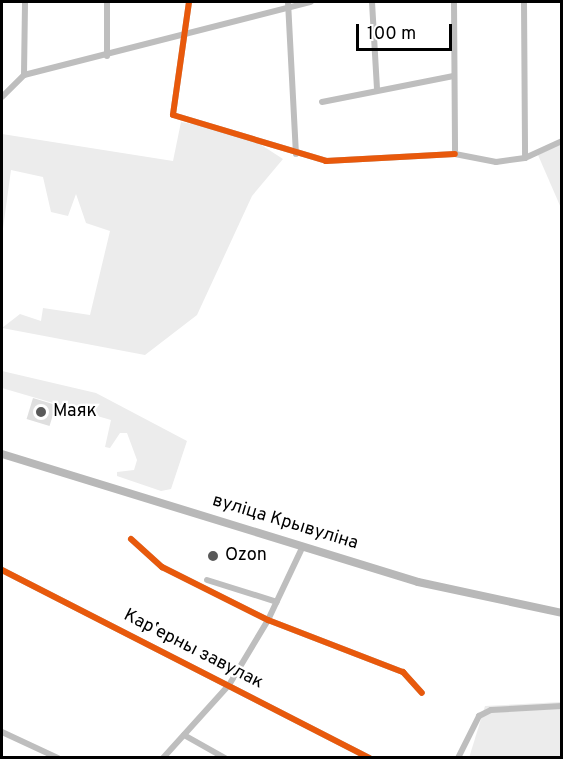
<!DOCTYPE html>
<html>
<head>
<meta charset="utf-8">
<style>
  body { margin:0 }
  #map { position:relative; width:563px; height:759px; overflow:hidden; background:#fff; font-family:Overpass,sans-serif }
  div>[style] { position:absolute }
  .green>* { inset:0; background:#ececec }
  .building>* { inset:0; background:#dfdfdf; transform-origin:0 0 }
  .street>* { height:6px; margin:-3px; padding:0 3px; transform-origin:3px; border-radius:3px; background:#bebebe }
  .secondary>* { height:8px; margin:-4px; padding:0 4px; transform-origin:4px; border-radius:4px; background:#b8b8b8 }
  .cycleway>* { height:6px; margin:-3px; padding:0 3px; transform-origin:3px; border-radius:3px; background:#e8590c }
  .dots>* { width:16px; height:16px; translate:-50% -50%; box-sizing:border-box; border:3px solid #fff; border-radius:50% }
  span { translate:-50% -50%; white-space:nowrap; text-align:center; line-height:1.15; -webkit-text-stroke:4.5px #fff; paint-order:stroke }
  .poi-label { font-size:18px; color:#000 }
  .left { translate:0 -50%; text-align:left }
  .street-label { font-size:18px; color:#000 }
  .frame { position:absolute; inset:0; border:3px solid #000; pointer-events:none }
  .scale { position:absolute; left:356px; top:24px; width:96px; height:27px; box-sizing:border-box; border:3px solid #000; border-top:0; padding-left:8px; font-size:18px; line-height:21px; white-space:nowrap; color:#000; -webkit-text-stroke:4px #fff; paint-order:stroke }
</style>
</head>
<body>
<div id="map">
  <div class="green">
    <div style="clip-path:polygon(181px 122px,243px 133px,283px 159px,252px 196px,197px 315px,145px 355px,2px 328px,20px 314px,41px 321px,43px 308px,90px 315px,110px 231px,86px 223px,76px 194px,68px 216px,51px 212px,43px 177px,11px 170px,2px 236px,2px 134px,173px 161px)"></div>
    <div style="clip-path:polygon(561px 144px,561px 208px,538px 155px)"></div>
    <div style="clip-path:polygon(2px 371px,96px 393px,187px 441px,171px 489px,161px 491px,117px 476px,117px 472px,134px 470px,137px 460px,127px 433px,120px 433px,110px 448px,105px 447px,111px 420px,2px 388px)"></div>
    <div style="clip-path:polygon(561px 702px,561px 757px,469px 758px,485px 706px)"></div>
  </div>
  <div class="building">
    <div style="left:33px;top:398px;width:24px;height:22px;rotate:17deg"></div>
  </div>
  <div class="street">
    <div style="left:189px;top:2px;width:114px;rotate:98.1deg"></div>
    <div style="left:173px;top:115px;width:160px;rotate:16.7deg"></div>
    <div style="left:326px;top:161px;width:129px;rotate:-3.1deg"></div>
    <div style="left:288px;top:2px;width:152px;rotate:87deg"></div>
    <div style="left:372px;top:2px;width:86px;rotate:86.7deg"></div>
    <div style="left:454px;top:2px;width:152px;rotate:89.6deg"></div>
    <div style="left:524px;top:2px;width:156px;rotate:89.6deg"></div>
    <div style="left:107px;top:56px;width:54px;rotate:-90deg"></div>
    <div style="left:24px;top:75px;width:296px;rotate:-14.3deg"></div>
    <div style="left:2px;top:97px;width:31px;rotate:-45deg"></div>
    <div style="left:24px;top:75px;width:73px;rotate:-89.2deg"></div>
    <div style="left:322px;top:102px;width:134px;rotate:-11.2deg"></div>
    <div style="left:455px;top:154px;width:42px;rotate:11deg"></div>
    <div style="left:496px;top:162px;width:29px;rotate:-8deg"></div>
    <div style="left:525px;top:158px;width:41px;rotate:-24.7deg"></div>
    <div style="left:131px;top:539px;width:42px;rotate:42.1deg"></div>
    <div style="left:162px;top:567px;width:119px;rotate:26.6deg"></div>
    <div style="left:268px;top:620px;width:145px;rotate:21.1deg"></div>
    <div style="left:403px;top:672px;width:28px;rotate:48deg"></div>
    <div style="left:2px;top:570px;width:413px;rotate:27.1deg"></div>
    <div style="left:207px;top:580px;width:73px;rotate:17.4deg"></div>
    <div style="left:2px;top:732px;width:62px;rotate:24.9deg"></div>
    <div style="left:184px;top:735px;width:47px;rotate:29.3deg"></div>
    <div style="left:163px;top:758px;width:98px;rotate:-47.9deg"></div>
    <div style="left:229px;top:685px;width:76px;rotate:-59deg"></div>
    <div style="left:268px;top:620px;width:82px;rotate:-64.7deg"></div>
    <div style="left:458px;top:758px;width:47px;rotate:-63.4deg"></div>
    <div style="left:479px;top:716px;width:13px;rotate:-27deg"></div>
    <div style="left:491px;top:710px;width:71px;rotate:-3.2deg"></div>
  </div>
  <div class="secondary">
    <div style="left:2px;top:454px;width:435px;rotate:17.1deg"></div>
    <div style="left:418px;top:582px;width:147px;rotate:12.1deg"></div>
  </div>
  <div class="cycleway">
    <div style="left:189px;top:2px;width:114px;rotate:98.1deg"></div>
    <div style="left:173px;top:115px;width:160px;rotate:16.7deg"></div>
    <div style="left:326px;top:161px;width:129px;rotate:-3.1deg"></div>
    <div style="left:131px;top:539px;width:42px;rotate:42.1deg"></div>
    <div style="left:162px;top:567px;width:119px;rotate:26.6deg"></div>
    <div style="left:268px;top:620px;width:145px;rotate:21.1deg"></div>
    <div style="left:403px;top:672px;width:28px;rotate:48deg"></div>
    <div style="left:2px;top:570px;width:413px;rotate:27.1deg"></div>
  </div>
  <div class="dots">
    <div style="left:41px;top:412px;background:#595959"></div>
    <div style="left:213px;top:556px;background:#595959"></div>
  </div>
  <div class="poi-label">
    <span class="left" style="left:53px;top:412px">Маяк</span>
    <span class="left" style="left:225px;top:556px">Ozon</span>
  </div>
  <div class="street-label">
    <span style="left:285px;top:523px;rotate:17deg">вуліца Крывуліна</span>
    <span style="left:193px;top:650px;rotate:27deg">Карʼерны завулак</span>
  </div>
  <div class="frame"></div>
  <div class="scale">100 m</div>
</div>
</body>
</html>
